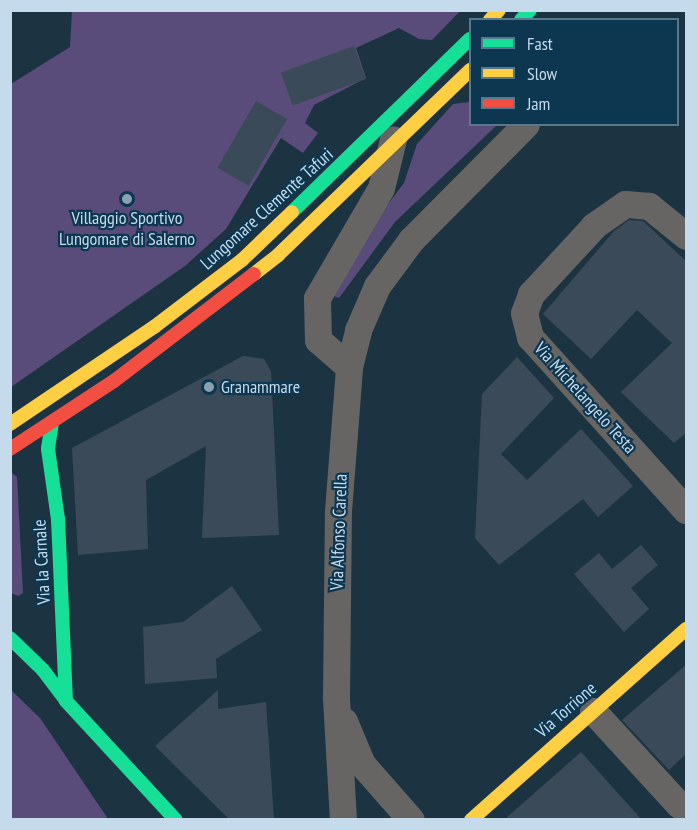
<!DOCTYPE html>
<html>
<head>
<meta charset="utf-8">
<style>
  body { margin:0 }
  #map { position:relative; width:697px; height:830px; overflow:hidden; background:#1c3442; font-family:"PT Sans Narrow",sans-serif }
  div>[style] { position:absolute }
  .green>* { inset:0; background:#594c7a }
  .building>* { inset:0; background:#3b4a58; transform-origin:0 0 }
  .street>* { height:27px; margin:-13.5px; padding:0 13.5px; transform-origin:13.5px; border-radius:13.5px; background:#666563 }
  .fast>* { height:14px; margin:-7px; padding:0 7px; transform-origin:7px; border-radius:7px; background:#16e098 }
  .slow>* { height:14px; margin:-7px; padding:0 7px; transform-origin:7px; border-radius:7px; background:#ffcf43 }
  .jam>* { height:14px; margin:-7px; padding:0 7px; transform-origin:7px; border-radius:7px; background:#f24e42 }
  .dots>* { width:16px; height:16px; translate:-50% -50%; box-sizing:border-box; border:3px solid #0d3751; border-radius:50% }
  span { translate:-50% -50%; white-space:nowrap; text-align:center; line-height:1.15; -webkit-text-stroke:4.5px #0d3751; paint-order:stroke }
  .street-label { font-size:18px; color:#c5dbeb }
  .poi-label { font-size:18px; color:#c5dbeb }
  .left { translate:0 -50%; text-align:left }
  .frame { position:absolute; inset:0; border:12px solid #c5dbeb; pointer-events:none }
  .legend { position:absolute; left:469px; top:18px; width:210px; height:108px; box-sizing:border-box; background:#0d3751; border:2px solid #57798f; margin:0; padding:8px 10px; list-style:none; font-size:18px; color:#c5dbeb }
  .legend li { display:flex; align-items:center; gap:12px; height:30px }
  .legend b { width:30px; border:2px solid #57798f }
</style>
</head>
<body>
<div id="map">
  <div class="green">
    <div style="clip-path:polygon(72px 11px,460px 11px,432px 40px,419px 39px,399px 28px,356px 48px,366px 78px,314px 105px,305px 123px,318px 133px,303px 153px,281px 138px,226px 229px,185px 266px,11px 387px,11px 84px,70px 47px)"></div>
    <div style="clip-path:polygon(470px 102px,470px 124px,497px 125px,395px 222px,339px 298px,331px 295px,357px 245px,404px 183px,417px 144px,453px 104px)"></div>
    <div style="clip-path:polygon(12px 473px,17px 477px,23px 593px,18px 596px,11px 593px)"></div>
    <div style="clip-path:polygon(10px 689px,40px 718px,108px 819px,11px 819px)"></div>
  </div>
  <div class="building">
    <div style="left:354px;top:46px;width:35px;height:78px;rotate:70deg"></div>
    <div style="left:256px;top:101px;width:36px;height:77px;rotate:30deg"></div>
    <div style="clip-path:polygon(629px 220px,643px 221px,687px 262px,687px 432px,674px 443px,621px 392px,672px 343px,637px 310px,591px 359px,543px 314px,614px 231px)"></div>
    <div style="clip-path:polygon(243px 356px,264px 359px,271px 371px,279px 535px,202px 538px,206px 446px,146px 480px,148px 549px,78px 555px,72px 448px)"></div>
    <div style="clip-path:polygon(517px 357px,554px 398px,501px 454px,527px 480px,581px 429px,633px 486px,598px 517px,583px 499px,499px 565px,475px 538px,482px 394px)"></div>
    <div style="clip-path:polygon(641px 545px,658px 565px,631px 588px,649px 609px,624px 632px,574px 574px,599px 553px,612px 569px)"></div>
    <div style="clip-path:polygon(232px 586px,262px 630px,216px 659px,217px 678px,145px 684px,143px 627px,183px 622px)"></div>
    <div style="clip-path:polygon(687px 664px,687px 753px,669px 770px,622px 720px)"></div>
    <div style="clip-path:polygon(218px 690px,218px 709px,266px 702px,274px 819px,229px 819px,155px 746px)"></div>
    <div style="clip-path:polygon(581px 752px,641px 819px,505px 819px)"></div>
  </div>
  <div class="street">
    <div style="left:686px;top:236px;width:48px;rotate:-141deg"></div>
    <div style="left:649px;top:206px;width:24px;rotate:-175deg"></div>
    <div style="left:625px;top:204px;width:38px;rotate:145deg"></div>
    <div style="left:594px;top:226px;width:93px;rotate:132.8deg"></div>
    <div style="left:531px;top:294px;width:20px;rotate:110deg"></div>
    <div style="left:524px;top:313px;width:25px;rotate:76deg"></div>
    <div style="left:530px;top:337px;width:233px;rotate:48deg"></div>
    <div style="left:349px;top:367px;width:41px;rotate:-138.9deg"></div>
    <div style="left:318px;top:340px;width:42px;rotate:-91.4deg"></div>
    <div style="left:317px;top:298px;width:127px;rotate:-59.8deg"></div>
    <div style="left:381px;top:188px;width:50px;rotate:-76.2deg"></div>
    <div style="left:593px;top:711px;width:127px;rotate:47.5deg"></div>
    <div style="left:344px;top:721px;width:47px;rotate:67.3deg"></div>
    <div style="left:362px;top:764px;width:74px;rotate:48.8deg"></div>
    <div style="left:343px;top:820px;width:123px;rotate:-93.3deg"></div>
    <div style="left:336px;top:697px;width:186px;rotate:-89.4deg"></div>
    <div style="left:338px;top:511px;width:144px;rotate:-85.6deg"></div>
    <div style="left:349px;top:367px;width:38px;rotate:-76deg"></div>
    <div style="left:358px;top:330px;width:48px;rotate:-66.6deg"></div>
    <div style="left:377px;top:286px;width:57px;rotate:-53.5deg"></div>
    <div style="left:411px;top:240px;width:163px;rotate:-45.2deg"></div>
  </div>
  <div class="fast">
    <div style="left:521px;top:20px;width:13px;rotate:-48deg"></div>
    <div style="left:292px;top:212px;width:248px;rotate:-44.2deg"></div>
    <div style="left:52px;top:423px;width:26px;rotate:99deg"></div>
    <div style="left:48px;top:449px;width:71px;rotate:81.9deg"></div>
    <div style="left:58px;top:519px;width:182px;rotate:87.5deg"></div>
    <div style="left:66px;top:701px;width:162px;rotate:47.3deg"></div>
    <div style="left:10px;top:638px;width:46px;rotate:44.1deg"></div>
    <div style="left:43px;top:670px;width:39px;rotate:53deg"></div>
  </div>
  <div class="slow">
    <div style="left:490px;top:20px;width:13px;rotate:-48deg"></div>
    <div style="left:254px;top:274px;width:31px;rotate:-38deg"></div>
    <div style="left:278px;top:255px;width:267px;rotate:-43.9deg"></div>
    <div style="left:10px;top:424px;width:174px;rotate:-34deg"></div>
    <div style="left:154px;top:327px;width:111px;rotate:-37.3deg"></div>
    <div style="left:242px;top:260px;width:69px;rotate:-43.8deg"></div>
    <div style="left:471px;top:820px;width:288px;rotate:-41.6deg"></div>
  </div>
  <div class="jam">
    <div style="left:10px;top:449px;width:124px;rotate:-33.2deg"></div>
    <div style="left:114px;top:381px;width:176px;rotate:-37.4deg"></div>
  </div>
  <div class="dots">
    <div style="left:127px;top:199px;background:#8aa1b0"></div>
    <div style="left:209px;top:387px;background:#8aa1b0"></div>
  </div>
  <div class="street-label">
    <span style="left:267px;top:209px;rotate:-42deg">Lungomare Clemente Tafuri</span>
    <span style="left:585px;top:398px;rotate:48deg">Via Michelangelo Testa</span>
    <span style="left:339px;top:532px;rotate:-88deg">Via Alfonso Carella</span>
    <span style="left:42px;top:562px;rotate:-93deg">Via la Carnale</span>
    <span style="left:566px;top:710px;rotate:-41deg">Via Torrione</span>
  </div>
  <div class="poi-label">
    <span style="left:127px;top:229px">Villaggio Sportivo<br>Lungomare di Salerno</span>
    <span class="left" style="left:221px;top:387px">Granammare</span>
  </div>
  <div class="frame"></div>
  <ul class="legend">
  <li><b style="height:8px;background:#16e098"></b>Fast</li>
  <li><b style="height:8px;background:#ffcf43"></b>Slow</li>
  <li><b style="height:8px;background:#f24e42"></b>Jam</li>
  </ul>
</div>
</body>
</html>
